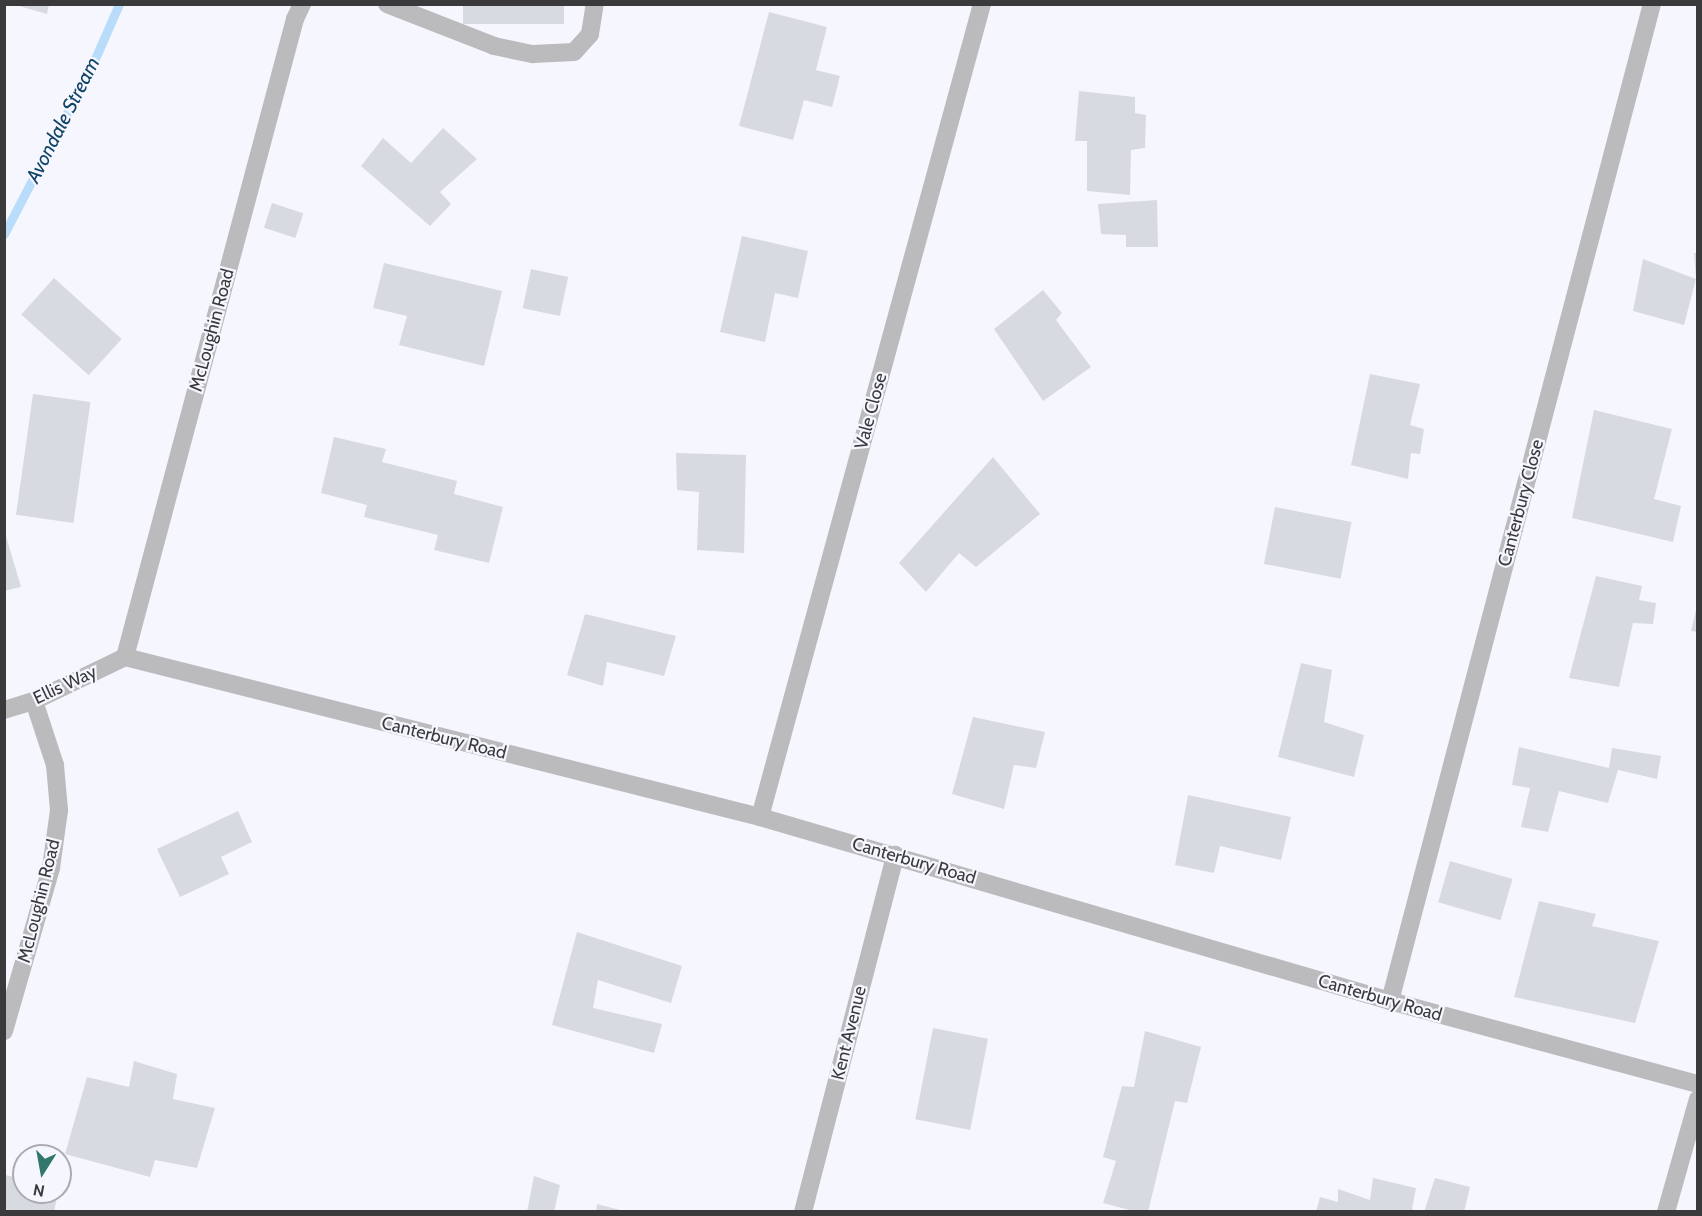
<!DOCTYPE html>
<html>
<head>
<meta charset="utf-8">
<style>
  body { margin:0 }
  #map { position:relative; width:1702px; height:1216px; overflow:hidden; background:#f6f7fe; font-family:Cabin,sans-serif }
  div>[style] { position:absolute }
  .stream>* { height:9px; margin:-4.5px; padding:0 4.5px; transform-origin:4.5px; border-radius:4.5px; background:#b8dcf9 }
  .building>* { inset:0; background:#d7dbe1; transform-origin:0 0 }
  .lane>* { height:18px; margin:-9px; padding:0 9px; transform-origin:9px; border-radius:9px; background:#bbbabc }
  .street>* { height:18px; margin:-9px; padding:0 9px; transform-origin:9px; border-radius:9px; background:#bbbabc }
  span { translate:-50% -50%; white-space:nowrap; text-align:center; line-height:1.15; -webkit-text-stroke:4.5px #f6f7fe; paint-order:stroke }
  .street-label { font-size:18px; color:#3a3a3d }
  .water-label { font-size:20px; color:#114467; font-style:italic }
  .frame { position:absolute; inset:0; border:6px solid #3a3a3d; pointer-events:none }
  .north { position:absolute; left:12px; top:1144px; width:60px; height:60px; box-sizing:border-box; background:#f6f7fe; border:2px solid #ababb1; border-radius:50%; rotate:191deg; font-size:16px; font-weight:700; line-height:24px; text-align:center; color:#3a3a3d }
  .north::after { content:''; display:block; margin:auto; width:21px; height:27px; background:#32776c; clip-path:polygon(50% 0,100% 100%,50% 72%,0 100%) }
</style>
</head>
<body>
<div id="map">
  <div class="stream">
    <div style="left:4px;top:234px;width:195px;rotate:-62.5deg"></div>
    <div style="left:94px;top:61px;width:62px;rotate:-66.3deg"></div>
  </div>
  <div class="building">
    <div style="clip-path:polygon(12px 4px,49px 4px,47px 14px)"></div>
    <div style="left:463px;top:4px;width:101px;height:20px"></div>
    <div style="clip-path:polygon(769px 12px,827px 27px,816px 70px,840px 76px,832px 107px,804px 100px,793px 140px,739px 126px)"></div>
    <div style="clip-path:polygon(1079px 91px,1135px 97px,1135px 113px,1146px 115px,1145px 148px,1131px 150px,1130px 195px,1087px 191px,1087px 141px,1075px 141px)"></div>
    <div style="clip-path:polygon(443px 128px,477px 159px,440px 192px,451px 204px,430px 226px,361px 166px,383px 138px,411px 163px)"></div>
    <div style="clip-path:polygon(1157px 200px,1158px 247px,1126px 247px,1126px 235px,1101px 234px,1098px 204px)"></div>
    <div style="left:272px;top:203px;width:33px;height:26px;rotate:18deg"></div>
    <div style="clip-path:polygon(742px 236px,808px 251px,798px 298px,775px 293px,765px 342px,720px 332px)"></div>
    <div style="clip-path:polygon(1694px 253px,1698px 253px,1698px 278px,1696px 278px)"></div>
    <div style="clip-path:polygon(1643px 259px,1696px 279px,1684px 325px,1633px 311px)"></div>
    <div style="clip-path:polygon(384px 263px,502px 291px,484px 366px,399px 345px,407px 316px,373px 308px)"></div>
    <div style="left:531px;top:269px;width:38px;height:40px;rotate:12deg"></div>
    <div style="left:54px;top:278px;width:91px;height:49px;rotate:42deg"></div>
    <div style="clip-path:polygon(1043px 290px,1062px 313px,1056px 320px,1091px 367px,1043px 401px,994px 329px)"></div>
    <div style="clip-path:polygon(1370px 374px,1420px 384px,1410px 425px,1424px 429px,1420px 454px,1411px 453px,1408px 479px,1351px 465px)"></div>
    <div style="left:33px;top:394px;width:58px;height:122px;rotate:8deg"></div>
    <div style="clip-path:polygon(1594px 410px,1672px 429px,1654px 499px,1681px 506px,1673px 542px,1572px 518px)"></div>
    <div style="clip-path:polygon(334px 437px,386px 449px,382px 462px,457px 481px,454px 494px,503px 507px,489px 563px,434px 550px,438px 535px,364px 517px,367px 505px,321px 493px)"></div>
    <div style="clip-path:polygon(676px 453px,746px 455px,744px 553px,697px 550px,699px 492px,677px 490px)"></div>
    <div style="clip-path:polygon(993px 457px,1040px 514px,976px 567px,959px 553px,926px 592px,899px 563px)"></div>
    <div style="left:1275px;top:507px;width:78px;height:58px;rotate:11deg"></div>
    <div style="clip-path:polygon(4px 529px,21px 587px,4px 591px)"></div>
    <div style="clip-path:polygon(1596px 576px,1642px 586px,1639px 600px,1656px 603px,1653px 624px,1633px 623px,1619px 687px,1569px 678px)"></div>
    <div style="clip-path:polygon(1697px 606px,1698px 606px,1698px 632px,1691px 631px)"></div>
    <div style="clip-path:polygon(585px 614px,676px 636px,664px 676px,607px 662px,603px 686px,567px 675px)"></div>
    <div style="clip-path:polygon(1301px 663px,1332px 670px,1324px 722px,1364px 735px,1354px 777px,1278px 757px)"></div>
    <div style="clip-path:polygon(973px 717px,1045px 732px,1036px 768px,1014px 765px,1004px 809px,952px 794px)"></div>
    <div style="clip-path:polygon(1519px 747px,1609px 768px,1612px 748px,1661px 756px,1657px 779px,1618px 770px,1608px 803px,1559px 791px,1548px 832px,1521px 827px,1530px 788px,1512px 785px)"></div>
    <div style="clip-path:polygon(1188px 795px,1291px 817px,1281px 860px,1220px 846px,1214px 873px,1175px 865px)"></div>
    <div style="clip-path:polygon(238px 811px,252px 842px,221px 857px,229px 874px,180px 897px,157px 849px)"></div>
    <div style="left:1450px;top:861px;width:65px;height:43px;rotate:16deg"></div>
    <div style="clip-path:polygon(1539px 901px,1596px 914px,1592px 926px,1659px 941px,1635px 1023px,1514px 997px)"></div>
    <div style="clip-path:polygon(577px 932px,682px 966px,671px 1003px,598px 980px,593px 1008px,662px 1024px,654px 1053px,552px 1025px)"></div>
    <div style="left:933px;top:1028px;width:56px;height:93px;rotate:11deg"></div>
    <div style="clip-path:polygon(1145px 1031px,1201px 1047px,1187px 1103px,1175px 1101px,1148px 1212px,1137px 1212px,1103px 1203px,1116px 1161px,1103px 1157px,1122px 1086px,1134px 1087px)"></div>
    <div style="clip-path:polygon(134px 1061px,177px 1074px,173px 1099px,215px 1108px,197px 1168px,155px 1160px,150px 1177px,65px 1154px,87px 1077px,129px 1087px)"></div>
    <div style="clip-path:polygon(5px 1175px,24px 1179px,24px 1192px,58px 1192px,54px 1212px,4px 1212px)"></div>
    <div style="clip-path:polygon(534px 1176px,560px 1185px,554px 1212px,527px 1212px)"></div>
    <div style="clip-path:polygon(1373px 1178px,1416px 1188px,1412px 1209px,1418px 1212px,1316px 1212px,1320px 1197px,1338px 1202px,1338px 1189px,1370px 1200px)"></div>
    <div style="clip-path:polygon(1435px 1178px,1470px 1187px,1464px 1212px,1424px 1212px)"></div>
    <div style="clip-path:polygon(597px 1204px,624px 1211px,624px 1212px,596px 1212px)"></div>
  </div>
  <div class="lane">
    <div style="left:387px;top:4px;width:115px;rotate:21.4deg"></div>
    <div style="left:494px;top:46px;width:40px;rotate:12deg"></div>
    <div style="left:533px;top:54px;width:41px;rotate:-2.8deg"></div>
    <div style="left:574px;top:52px;width:24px;rotate:-48deg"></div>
    <div style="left:590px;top:34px;width:30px;rotate:-81deg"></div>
  </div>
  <div class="street">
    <div style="left:125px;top:657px;width:655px;rotate:14.14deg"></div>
    <div style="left:760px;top:817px;width:656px;rotate:16.28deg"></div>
    <div style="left:1390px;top:1001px;width:319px;rotate:15.1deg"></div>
    <div style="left:125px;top:657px;width:660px;rotate:-75.08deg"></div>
    <div style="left:295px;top:19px;width:17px;rotate:-65deg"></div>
    <div style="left:4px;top:710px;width:31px;rotate:-17deg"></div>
    <div style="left:34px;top:701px;width:101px;rotate:-25.8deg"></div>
    <div style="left:760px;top:817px;width:843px;rotate:-74.73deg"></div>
    <div style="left:1390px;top:1001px;width:1031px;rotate:-75.28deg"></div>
    <div style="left:4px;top:1031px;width:170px;rotate:-73.9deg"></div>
    <div style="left:51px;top:868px;width:59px;rotate:-82.1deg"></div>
    <div style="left:59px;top:810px;width:45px;rotate:-95.1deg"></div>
    <div style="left:55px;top:765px;width:67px;rotate:-108.2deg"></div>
    <div style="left:803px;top:1212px;width:369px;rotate:-75.5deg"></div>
    <div style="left:1666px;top:1212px;width:117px;rotate:-74.2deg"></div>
  </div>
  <div class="street-label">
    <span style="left:212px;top:330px;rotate:-75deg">McLoughin Road</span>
    <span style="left:871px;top:411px;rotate:-75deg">Vale Close</span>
    <span style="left:1521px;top:503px;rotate:-75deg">Canterbury Close</span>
    <span style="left:65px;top:685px;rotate:-25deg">Ellis Way</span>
    <span style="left:444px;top:738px;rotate:14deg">Canterbury Road</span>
    <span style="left:914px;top:861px;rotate:16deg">Canterbury Road</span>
    <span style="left:39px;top:901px;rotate:-76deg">McLoughin Road</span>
    <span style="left:1380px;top:998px;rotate:16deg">Canterbury Road</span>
    <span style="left:849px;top:1033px;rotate:-76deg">Kent Avenue</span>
  </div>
  <div class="water-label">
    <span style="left:63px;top:120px;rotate:-63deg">Avondale Stream</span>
  </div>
  <div class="frame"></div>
  <div class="north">N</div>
</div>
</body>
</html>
